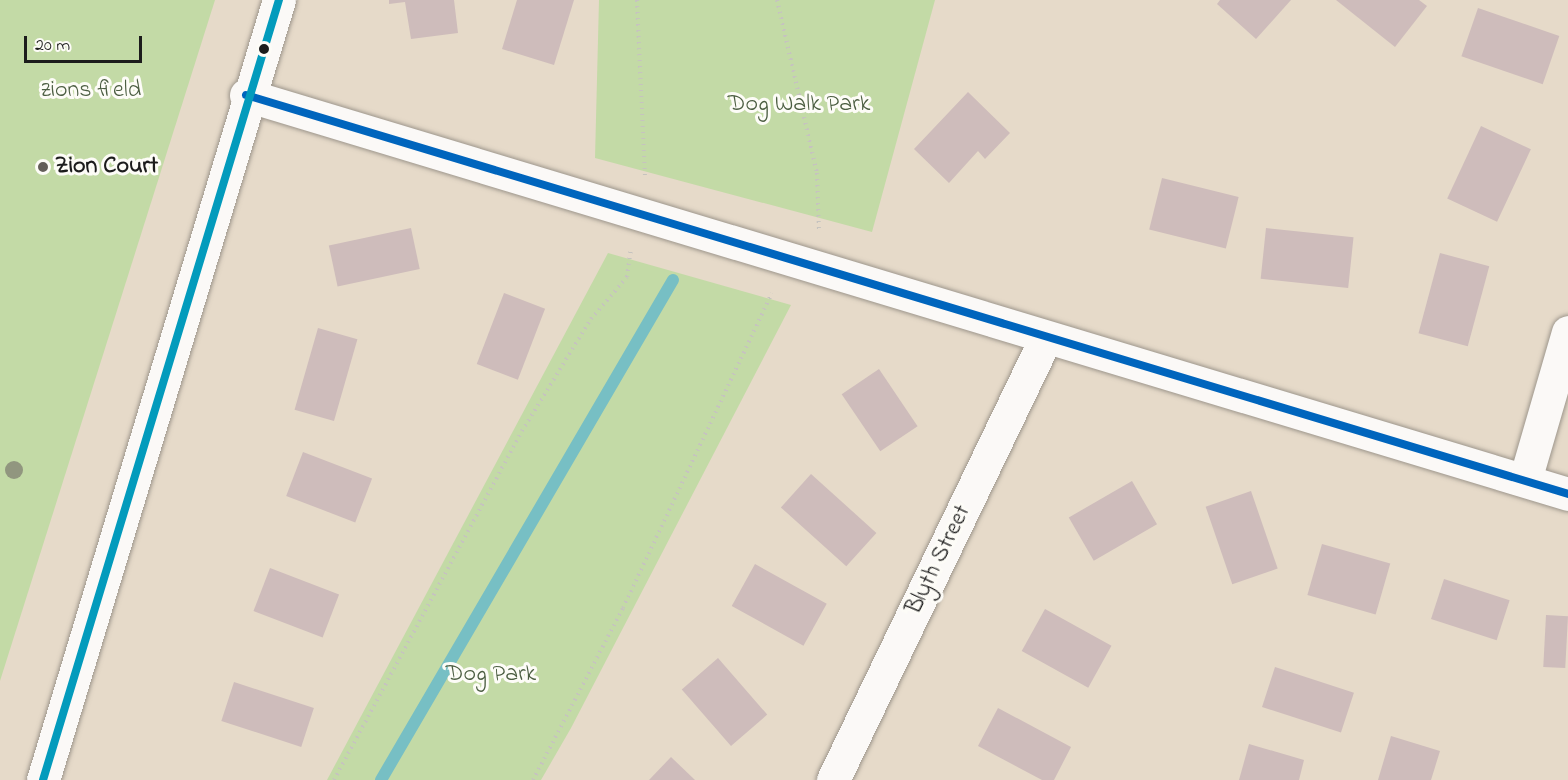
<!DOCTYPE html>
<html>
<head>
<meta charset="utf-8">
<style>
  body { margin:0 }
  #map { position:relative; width:1568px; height:780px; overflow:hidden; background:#e6dac9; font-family:"Indie Flower",sans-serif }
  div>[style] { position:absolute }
  .green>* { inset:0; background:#c3daa6 }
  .stream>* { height:12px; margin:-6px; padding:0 6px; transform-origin:6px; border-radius:6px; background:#77bfc4 }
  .building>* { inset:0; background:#cebcbb; transform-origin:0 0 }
  .path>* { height:4px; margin-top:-2px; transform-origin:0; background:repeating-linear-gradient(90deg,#c6c3bf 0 1.5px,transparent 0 6px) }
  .roads { filter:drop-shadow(0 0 2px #9d968c) drop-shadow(0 0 2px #9d968c) }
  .minor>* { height:33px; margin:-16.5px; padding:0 16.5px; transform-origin:16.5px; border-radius:16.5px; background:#fbf9f7 }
  .bus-1>* { height:8px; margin:-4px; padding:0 4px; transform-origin:4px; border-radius:4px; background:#0065bd }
  .bus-2>* { height:8px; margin:-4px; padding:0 4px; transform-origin:4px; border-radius:4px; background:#039bbc }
  .trees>* { width:18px; height:18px; margin:-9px; border-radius:50%; background:#91967f }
  .dots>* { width:16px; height:16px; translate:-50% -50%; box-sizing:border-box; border:3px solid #fdfcf7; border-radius:50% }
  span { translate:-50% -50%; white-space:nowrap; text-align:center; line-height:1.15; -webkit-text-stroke:6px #fdfcf7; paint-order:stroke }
  .park-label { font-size:24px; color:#4c5e42 }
  .poi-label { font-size:24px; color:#1c1c1c; font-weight:700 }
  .left { translate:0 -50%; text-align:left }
  .street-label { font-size:24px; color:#1c1c1c }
  .scale { position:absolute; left:24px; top:36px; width:118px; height:27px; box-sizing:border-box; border:3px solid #1c1c1c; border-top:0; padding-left:8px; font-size:18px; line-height:21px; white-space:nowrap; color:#1c1c1c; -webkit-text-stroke:4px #fdfcf7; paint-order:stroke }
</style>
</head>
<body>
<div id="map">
  <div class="green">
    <div style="clip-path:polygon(0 0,215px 0,0 681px)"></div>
    <div style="clip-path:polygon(599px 0,935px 0,872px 232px,595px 158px)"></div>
    <div style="clip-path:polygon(608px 253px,791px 305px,571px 728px,541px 780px,327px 780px)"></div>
  </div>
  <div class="stream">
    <div style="left:381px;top:780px;width:579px;rotate:-59.72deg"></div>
  </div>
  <div class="building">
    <div style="clip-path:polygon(389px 0,454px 0,458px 33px,411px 39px,405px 2px,389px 4px)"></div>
    <div style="clip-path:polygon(517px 0,574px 0,554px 65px,502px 49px)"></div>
    <div style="clip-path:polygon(1220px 0,1291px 0,1256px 39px,1217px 4px)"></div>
    <div style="clip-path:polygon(1336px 0,1419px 0,1427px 6px,1395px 47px)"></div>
    <div style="left:1478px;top:8px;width:86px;height:51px;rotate:19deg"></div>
    <div style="clip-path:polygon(968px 92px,1010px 133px,985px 159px,978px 151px,949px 183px,914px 149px)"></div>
    <div style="left:1481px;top:126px;width:55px;height:80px;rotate:25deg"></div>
    <div style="left:1162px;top:178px;width:79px;height:53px;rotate:14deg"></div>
    <div style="left:411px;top:228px;width:42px;height:84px;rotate:78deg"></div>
    <div style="left:1266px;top:228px;width:88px;height:51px;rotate:6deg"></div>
    <div style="left:1440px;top:253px;width:51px;height:83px;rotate:15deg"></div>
    <div style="left:504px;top:293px;width:44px;height:76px;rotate:21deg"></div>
    <div style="left:318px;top:328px;width:41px;height:85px;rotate:16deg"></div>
    <div style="left:879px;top:369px;width:69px;height:45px;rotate:56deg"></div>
    <div style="left:303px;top:452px;width:74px;height:47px;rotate:21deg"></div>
    <div style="left:811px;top:474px;width:88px;height:45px;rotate:42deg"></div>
    <div style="left:1132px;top:481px;width:50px;height:73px;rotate:60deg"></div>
    <div style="left:1251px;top:491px;width:82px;height:48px;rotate:71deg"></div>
    <div style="left:1322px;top:544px;width:71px;height:53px;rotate:16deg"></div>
    <div style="left:755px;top:564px;width:82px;height:48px;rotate:29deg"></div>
    <div style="left:270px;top:568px;width:74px;height:46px;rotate:21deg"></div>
    <div style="left:1444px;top:579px;width:69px;height:42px;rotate:18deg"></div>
    <div style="left:1045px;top:609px;width:76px;height:48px;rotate:29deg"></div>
    <div style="left:1546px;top:615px;width:22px;height:52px;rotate:3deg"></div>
    <div style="left:718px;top:658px;width:75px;height:48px;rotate:49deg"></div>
    <div style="left:1275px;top:667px;width:83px;height:42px;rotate:18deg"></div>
    <div style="left:234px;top:682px;width:84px;height:41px;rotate:18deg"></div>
    <div style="clip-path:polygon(998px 708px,1071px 747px,1054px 780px,1042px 780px,978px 746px)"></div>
    <div style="clip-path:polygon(1391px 736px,1440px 751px,1431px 780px,1378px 780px)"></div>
    <div style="clip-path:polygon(1249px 744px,1304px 760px,1299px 780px,1239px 780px)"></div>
    <div style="clip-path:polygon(671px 757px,695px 780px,649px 780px)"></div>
  </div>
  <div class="path">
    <div style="left:637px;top:0;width:176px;rotate:87.4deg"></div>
    <div style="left:777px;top:0;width:178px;rotate:77deg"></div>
    <div style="left:817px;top:173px;width:56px;rotate:88deg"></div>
    <div style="left:334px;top:780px;width:396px;rotate:-61.7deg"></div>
    <div style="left:522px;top:431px;width:132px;rotate:-58.4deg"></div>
    <div style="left:591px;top:319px;width:55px;rotate:-49.4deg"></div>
    <div style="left:627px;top:277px;width:27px;rotate:-82deg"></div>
    <div style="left:533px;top:780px;width:194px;rotate:-62.4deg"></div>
    <div style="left:623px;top:608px;width:348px;rotate:-64.7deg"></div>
  </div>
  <div class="roads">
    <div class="minor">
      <div style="left:246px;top:95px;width:1381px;rotate:16.79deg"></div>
      <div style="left:1525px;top:480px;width:154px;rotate:-73.8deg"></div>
      <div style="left:43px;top:780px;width:815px;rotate:-73.17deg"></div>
      <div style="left:833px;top:780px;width:488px;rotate:-64.3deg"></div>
    </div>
  </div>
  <div class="bus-1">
    <div style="left:246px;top:95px;width:1381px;rotate:16.79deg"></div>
  </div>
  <div class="bus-2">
    <div style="left:43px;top:780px;width:815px;rotate:-73.17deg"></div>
  </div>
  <div class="trees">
    <div style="left:14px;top:470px"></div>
  </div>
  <div class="dots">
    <div style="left:264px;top:49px;background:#1c1c1c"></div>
    <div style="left:43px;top:167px;background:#635e59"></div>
  </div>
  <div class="park-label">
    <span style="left:91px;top:91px">zions field</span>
    <span style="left:799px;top:105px">Dog Walk Park</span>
    <span style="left:491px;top:675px">Dog Park</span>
  </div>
  <div class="poi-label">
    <span class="left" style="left:55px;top:167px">Zion Court</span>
  </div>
  <div class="street-label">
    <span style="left:939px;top:560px;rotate:-64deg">Blyth Street</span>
  </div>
  <div class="scale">20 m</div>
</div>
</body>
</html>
